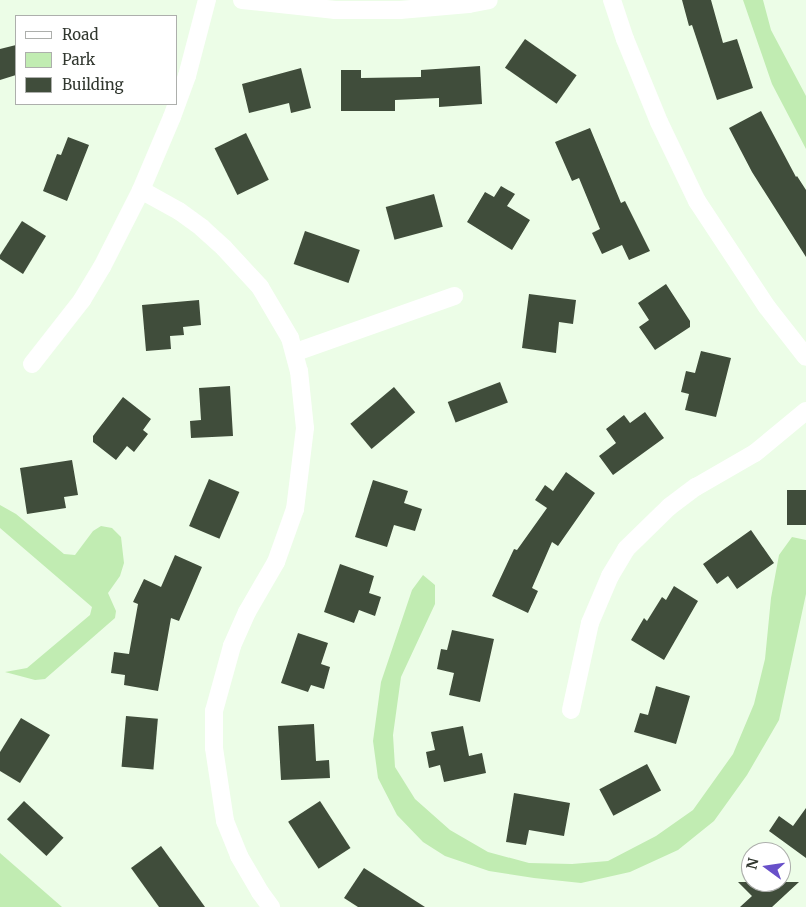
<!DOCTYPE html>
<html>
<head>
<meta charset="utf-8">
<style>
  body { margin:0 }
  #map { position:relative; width:806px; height:907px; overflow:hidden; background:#ecfde7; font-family:Merriweather,serif }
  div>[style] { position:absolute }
  .green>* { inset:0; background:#c1ecb2 }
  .building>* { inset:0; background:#404d3b; transform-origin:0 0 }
  .minor>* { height:18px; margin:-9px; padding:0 9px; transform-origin:9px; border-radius:9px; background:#fff }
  span { translate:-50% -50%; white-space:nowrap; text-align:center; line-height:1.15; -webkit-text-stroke:5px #fff; paint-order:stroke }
  .legend { position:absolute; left:15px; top:15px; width:162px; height:90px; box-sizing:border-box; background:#fff; border:1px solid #adafac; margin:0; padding:6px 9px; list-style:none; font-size:15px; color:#31372f }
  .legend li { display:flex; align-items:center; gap:10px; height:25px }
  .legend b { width:25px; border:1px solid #adafac }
  .north { position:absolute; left:741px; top:842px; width:50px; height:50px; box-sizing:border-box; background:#fff; border:1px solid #adafac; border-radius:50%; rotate:284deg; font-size:14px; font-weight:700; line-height:20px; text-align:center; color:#31372f }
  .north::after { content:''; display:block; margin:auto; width:18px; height:22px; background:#6850c9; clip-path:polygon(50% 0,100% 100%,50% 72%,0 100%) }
</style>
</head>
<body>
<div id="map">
  <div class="green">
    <div style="clip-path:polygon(743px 0,763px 0,771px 30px,806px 96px,806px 149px,772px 84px)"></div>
    <div style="clip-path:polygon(0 505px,16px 514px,64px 554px,75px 555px,93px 531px,101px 526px,112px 528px,121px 537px,124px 563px,120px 576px,108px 593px,116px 611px,115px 618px,45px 679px,35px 680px,5px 672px,27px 668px,90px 615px,92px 607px,0 528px)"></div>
    <div style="clip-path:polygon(792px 537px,806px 540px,806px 594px,779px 720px,747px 775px,714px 821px,678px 850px,630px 872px,581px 883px,534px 878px,489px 871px,445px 856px,423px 842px,397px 815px,378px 778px,373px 741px,381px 682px,412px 590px,423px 575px,435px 585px,435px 604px,401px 677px,393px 735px,395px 767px,415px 799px,450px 830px,488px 852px,529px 863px,572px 864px,608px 861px,656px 836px,693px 810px,733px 754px,754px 704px,765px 659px,771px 598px,779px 555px)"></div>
    <div style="clip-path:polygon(0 853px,62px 907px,0 907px)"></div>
  </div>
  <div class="building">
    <div style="clip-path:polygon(682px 0,711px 0,723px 43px,737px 39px,753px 88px,717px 100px,692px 25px,689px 26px)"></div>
    <div style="left:525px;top:39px;width:63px;height:35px;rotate:35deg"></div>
    <div style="clip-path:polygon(16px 45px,16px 75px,0 80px,0 49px)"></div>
    <div style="clip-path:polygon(480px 66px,482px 104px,439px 107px,439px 98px,395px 100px,395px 111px,341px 111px,341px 70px,361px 70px,361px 78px,421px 77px,421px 70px)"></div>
    <div style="clip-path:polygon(301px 68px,311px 108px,291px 113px,289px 103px,249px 113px,242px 84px)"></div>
    <div style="clip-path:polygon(761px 111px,796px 177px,797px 176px,806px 190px,806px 257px,752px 172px,729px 128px)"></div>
    <div style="clip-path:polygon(590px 128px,621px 203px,625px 201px,650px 251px,629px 260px,622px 245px,602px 254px,592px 233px,600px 229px,579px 178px,572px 181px,555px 142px)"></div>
    <div style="left:246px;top:133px;width:52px;height:35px;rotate:64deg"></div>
    <div style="clip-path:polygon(68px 137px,89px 145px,67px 201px,43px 191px,57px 154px,61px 155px)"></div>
    <div style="clip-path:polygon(501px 186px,515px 194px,507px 206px,530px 220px,512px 250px,467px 222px,485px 192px,494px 197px)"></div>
    <div style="left:434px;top:194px;width:34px;height:50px;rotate:75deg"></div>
    <div style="clip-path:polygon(22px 221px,46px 236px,23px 274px,0 259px,0 255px)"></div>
    <div style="left:305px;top:231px;width:58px;height:35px;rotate:19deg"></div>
    <div style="clip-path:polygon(666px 284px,690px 321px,690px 327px,655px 350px,639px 327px,649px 320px,638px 303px)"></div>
    <div style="clip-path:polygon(529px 294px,576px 300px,573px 324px,559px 322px,556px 353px,522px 348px)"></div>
    <div style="clip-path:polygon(199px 300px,201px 325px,183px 327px,184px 335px,170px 336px,171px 349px,146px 351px,142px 305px)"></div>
    <div style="clip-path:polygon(701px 351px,731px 358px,716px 417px,685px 410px,689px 394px,681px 392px,686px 371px,695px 373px)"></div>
    <div style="left:500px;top:382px;width:22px;height:56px;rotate:69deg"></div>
    <div style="clip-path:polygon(230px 386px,233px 436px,191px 438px,190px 421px,201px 420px,199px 388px)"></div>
    <div style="left:394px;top:387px;width:33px;height:57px;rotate:50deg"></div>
    <div style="clip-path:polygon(123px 397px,151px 419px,143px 430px,148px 434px,134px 452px,127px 446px,116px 460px,93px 442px,93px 436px)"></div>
    <div style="clip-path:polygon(645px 412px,664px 438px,613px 475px,599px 456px,616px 443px,606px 429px,624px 415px,630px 423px)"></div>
    <div style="clip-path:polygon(72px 460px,78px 495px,64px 497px,66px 508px,27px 514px,20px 468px)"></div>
    <div style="clip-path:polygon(566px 472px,595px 493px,558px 546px,552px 542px,532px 588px,538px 591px,528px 613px,492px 596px,514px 549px,517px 550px,547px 508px,535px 500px,545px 485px,553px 491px)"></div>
    <div style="left:209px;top:479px;width:33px;height:51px;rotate:23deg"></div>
    <div style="clip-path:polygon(373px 480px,408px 491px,404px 503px,422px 509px,415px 531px,394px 525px,387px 547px,355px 537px)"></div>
    <div style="left:787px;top:490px;width:19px;height:35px"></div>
    <div style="clip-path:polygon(751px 530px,774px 563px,737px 589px,728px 576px,717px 584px,703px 564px)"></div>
    <div style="clip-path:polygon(175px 555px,202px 567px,179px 621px,171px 618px,158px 691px,124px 685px,125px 675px,111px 673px,114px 652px,129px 654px,138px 604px,133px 602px,144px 579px,161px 587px)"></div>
    <div style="clip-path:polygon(340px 564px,374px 576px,369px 593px,381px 597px,375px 616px,359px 610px,354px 623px,324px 612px)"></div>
    <div style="clip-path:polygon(674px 586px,698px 601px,664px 660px,631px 640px,644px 618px,647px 621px,662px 597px,666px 600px)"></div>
    <div style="clip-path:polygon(452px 630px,494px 639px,480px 702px,449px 695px,454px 673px,437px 669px,441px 649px,447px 650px)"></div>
    <div style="clip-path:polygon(298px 633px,328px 643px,321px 664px,330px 667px,324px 689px,311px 685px,308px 692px,281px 683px)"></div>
    <div style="clip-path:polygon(656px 686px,690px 696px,676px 744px,634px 732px,640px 713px,648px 715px)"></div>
    <div style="left:126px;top:716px;width:32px;height:51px;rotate:5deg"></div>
    <div style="clip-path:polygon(21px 718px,50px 735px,20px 783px,0 771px,0 752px)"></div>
    <div style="clip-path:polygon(314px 724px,316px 761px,329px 760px,330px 778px,281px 780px,278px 726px)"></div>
    <div style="clip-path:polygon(463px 726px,469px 756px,482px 753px,486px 773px,444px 782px,440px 765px,429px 768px,426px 752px,435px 750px,431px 732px)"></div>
    <div style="left:647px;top:764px;width:30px;height:54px;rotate:62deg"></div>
    <div style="clip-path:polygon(514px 793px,570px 803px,564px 836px,529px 830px,526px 845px,506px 842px)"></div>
    <div style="left:24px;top:801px;width:54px;height:25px;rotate:43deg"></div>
    <div style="left:320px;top:801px;width:56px;height:38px;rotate:57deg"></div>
    <div style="clip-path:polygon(806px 808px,806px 858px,769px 831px,779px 816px,793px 826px)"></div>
    <div style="clip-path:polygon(161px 846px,205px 907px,159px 907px,131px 868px)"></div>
    <div style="clip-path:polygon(364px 868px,425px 907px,358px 907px,344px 898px)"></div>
    <div style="clip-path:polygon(738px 882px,799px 882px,772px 907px,740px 907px,752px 896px)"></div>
  </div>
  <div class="minor">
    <div style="left:242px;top:0;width:94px;rotate:6.1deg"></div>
    <div style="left:335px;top:10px;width:65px"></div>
    <div style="left:400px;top:10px;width:69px;rotate:-5deg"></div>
    <div style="left:469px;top:4px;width:20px;rotate:-11deg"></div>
    <div style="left:612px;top:0;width:41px;rotate:71.6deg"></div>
    <div style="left:625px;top:39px;width:90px;rotate:67.7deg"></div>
    <div style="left:659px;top:122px;width:88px;rotate:64.3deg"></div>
    <div style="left:697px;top:201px;width:127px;rotate:56.6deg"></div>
    <div style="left:767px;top:307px;width:63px;rotate:52deg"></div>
    <div style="left:141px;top:190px;width:43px;rotate:28.9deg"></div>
    <div style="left:179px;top:211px;width:29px;rotate:36deg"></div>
    <div style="left:202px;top:228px;width:30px;rotate:42deg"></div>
    <div style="left:224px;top:248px;width:53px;rotate:47.3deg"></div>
    <div style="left:260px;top:287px;width:59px;rotate:59.5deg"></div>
    <div style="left:290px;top:338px;width:34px;rotate:75deg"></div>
    <div style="left:299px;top:371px;width:57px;rotate:84deg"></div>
    <div style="left:305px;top:428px;width:82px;rotate:97deg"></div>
    <div style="left:295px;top:509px;width:56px;rotate:109.7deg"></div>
    <div style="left:276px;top:562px;width:58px;rotate:120.1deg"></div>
    <div style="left:247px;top:612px;width:37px;rotate:114deg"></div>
    <div style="left:232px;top:646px;width:67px;rotate:105.5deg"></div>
    <div style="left:214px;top:711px;width:37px;rotate:90deg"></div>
    <div style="left:214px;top:748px;width:74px;rotate:81.4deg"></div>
    <div style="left:225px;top:821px;width:38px;rotate:68deg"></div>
    <div style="left:239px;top:856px;width:42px;rotate:59.7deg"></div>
    <div style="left:260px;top:892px;width:19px;rotate:54deg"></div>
    <div style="left:296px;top:352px;width:168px;rotate:-19.5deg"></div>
    <div style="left:32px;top:364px;width:81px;rotate:-52deg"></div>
    <div style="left:82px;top:300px;width:39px;rotate:-59deg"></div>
    <div style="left:102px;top:267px;width:86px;rotate:-63.1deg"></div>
    <div style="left:141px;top:190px;width:79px;rotate:-67deg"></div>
    <div style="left:172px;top:117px;width:44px;rotate:-69.9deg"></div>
    <div style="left:187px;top:76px;width:79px;rotate:-75.3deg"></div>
    <div style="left:571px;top:710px;width:89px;rotate:-77.7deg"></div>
    <div style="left:590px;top:623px;width:51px;rotate:-66.9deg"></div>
    <div style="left:610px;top:576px;width:31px;rotate:-59deg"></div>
    <div style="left:626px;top:549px;width:60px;rotate:-44.3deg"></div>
    <div style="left:669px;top:507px;width:34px;rotate:-37deg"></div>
    <div style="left:696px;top:487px;width:68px;rotate:-30deg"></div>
    <div style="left:755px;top:453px;width:66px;rotate:-39.5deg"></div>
  </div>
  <ul class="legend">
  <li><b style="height:6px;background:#fff"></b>Road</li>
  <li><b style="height:14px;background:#c1ecb2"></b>Park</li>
  <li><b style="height:14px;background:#404d3b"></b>Building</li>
  </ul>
  <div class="north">N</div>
</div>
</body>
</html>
